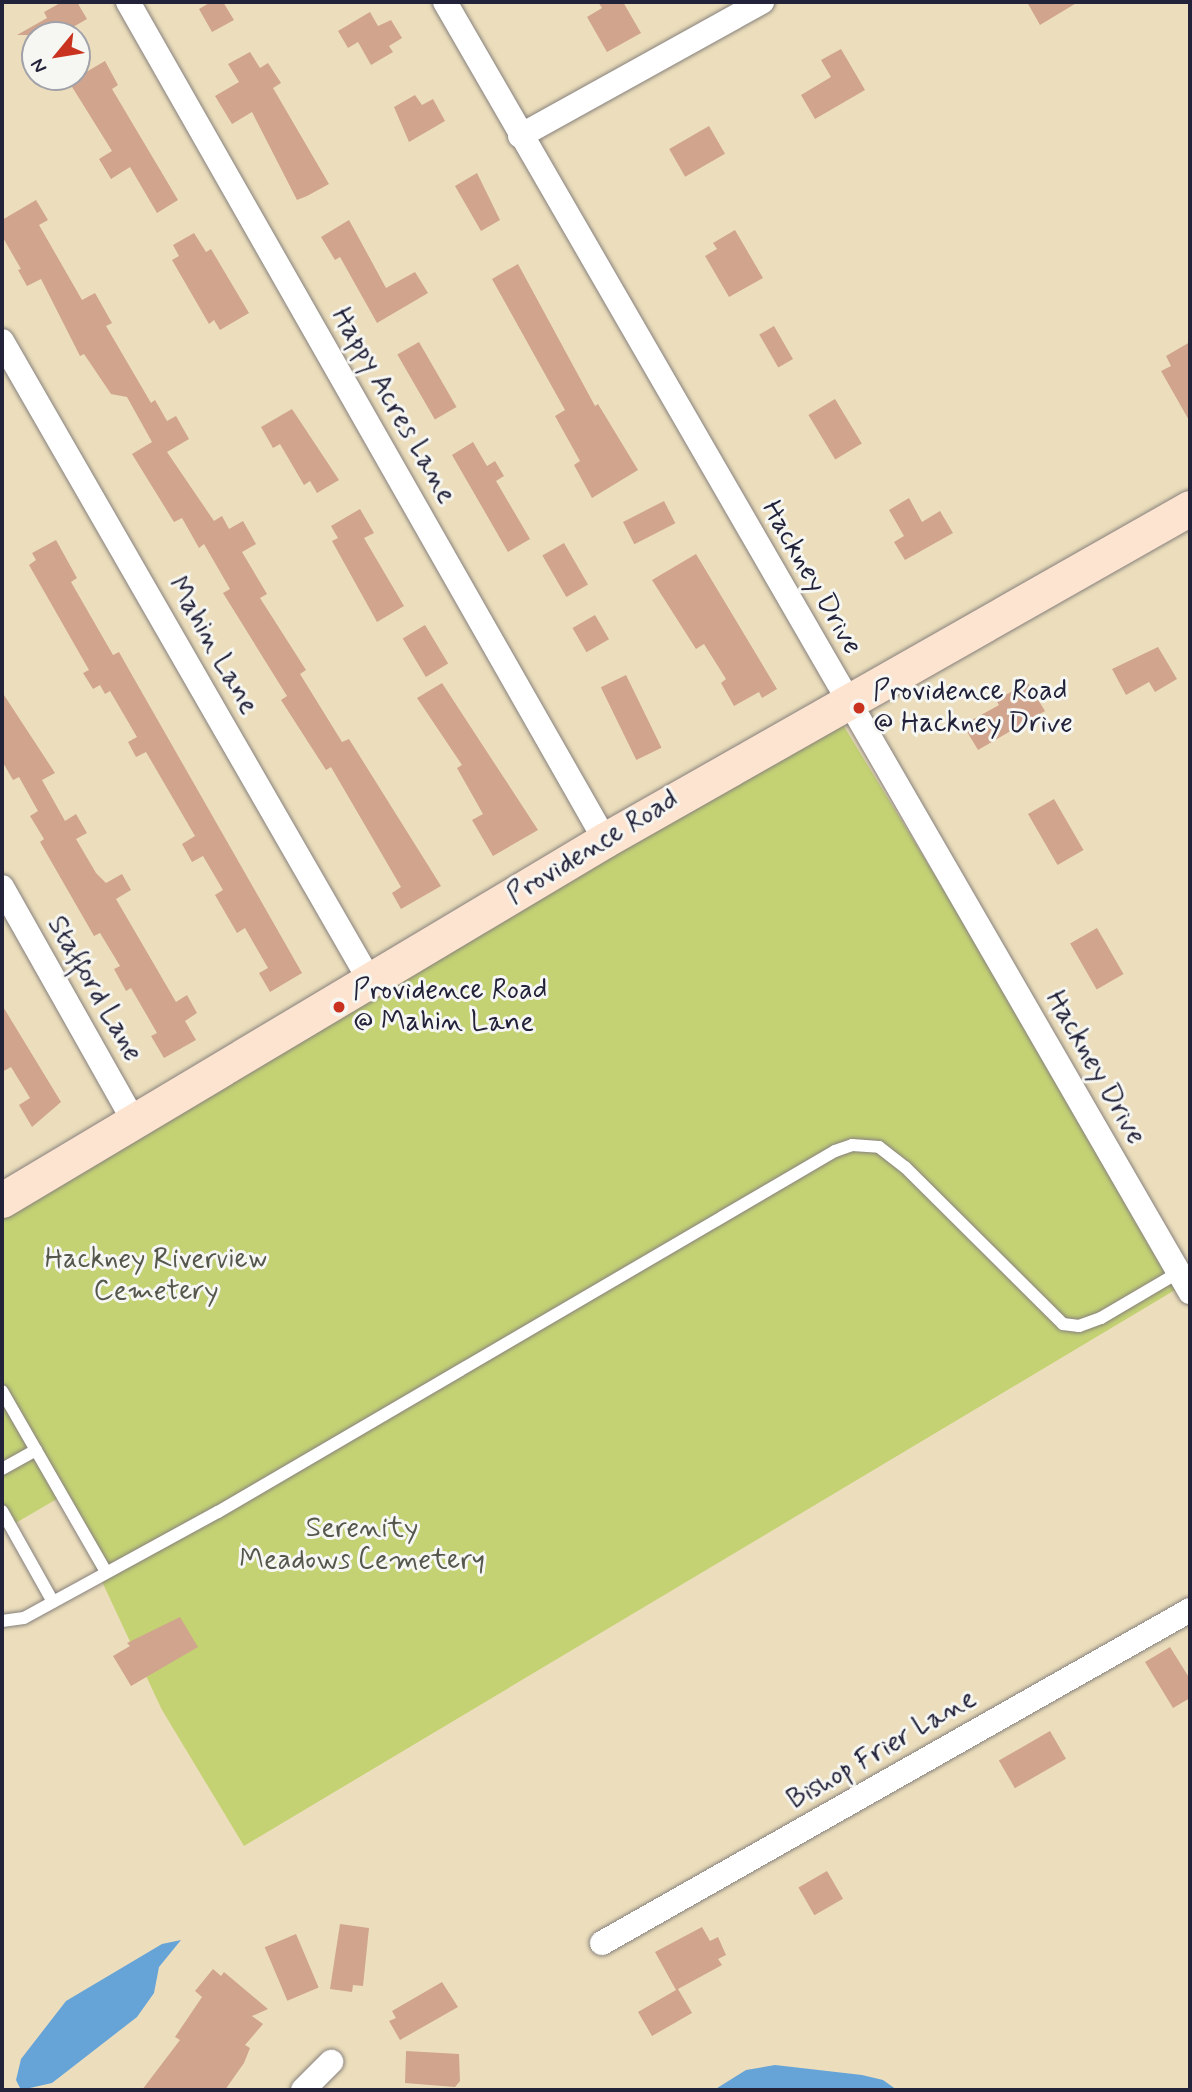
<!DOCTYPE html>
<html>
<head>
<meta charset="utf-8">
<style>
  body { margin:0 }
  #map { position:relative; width:1192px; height:2092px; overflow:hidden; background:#ecdebc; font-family:Mynerve,sans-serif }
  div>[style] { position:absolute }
  .green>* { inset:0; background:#c4d274 }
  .water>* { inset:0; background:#66a4d8 }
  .building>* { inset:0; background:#d0a48d; transform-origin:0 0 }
  .roads { filter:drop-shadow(0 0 2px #87807c) drop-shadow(0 0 2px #87807c) }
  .lane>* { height:12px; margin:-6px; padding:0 6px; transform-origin:6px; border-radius:6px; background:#fff }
  .street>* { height:24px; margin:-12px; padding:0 12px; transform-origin:12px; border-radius:12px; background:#fff }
  .secondary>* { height:35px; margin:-17.5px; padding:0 17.5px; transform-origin:17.5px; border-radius:17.5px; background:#fde4d0 }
  .dots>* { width:19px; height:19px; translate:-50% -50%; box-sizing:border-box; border:4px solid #f6f6f2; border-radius:50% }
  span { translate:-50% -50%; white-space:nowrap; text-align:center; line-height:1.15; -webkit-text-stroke:6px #f6f6f2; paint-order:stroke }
  .street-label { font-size:28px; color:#22223b }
  .poi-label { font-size:28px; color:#22223b }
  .left { translate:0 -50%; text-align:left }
  .park-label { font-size:28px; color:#53574c }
  .frame { position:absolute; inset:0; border:4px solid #22223b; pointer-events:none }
  .north { position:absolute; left:21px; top:21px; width:70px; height:70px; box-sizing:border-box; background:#f6f6f2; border:2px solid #a1a1a9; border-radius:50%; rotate:240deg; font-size:19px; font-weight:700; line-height:28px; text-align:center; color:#22223b }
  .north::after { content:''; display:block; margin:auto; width:24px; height:32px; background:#c8321e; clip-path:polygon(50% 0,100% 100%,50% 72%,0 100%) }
</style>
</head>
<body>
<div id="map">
  <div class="green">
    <div style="clip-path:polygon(840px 720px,1185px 1284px,244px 1846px,162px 1710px,62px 1496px,2px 1531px,2px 1203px)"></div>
  </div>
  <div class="water">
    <div style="clip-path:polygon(181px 1940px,159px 1967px,154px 1993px,137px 2017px,52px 2083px,21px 2090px,16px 2080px,21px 2059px,66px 2001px,162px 1944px)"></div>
    <div style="clip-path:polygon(775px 2065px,862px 2075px,883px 2080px,897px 2090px,714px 2090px,746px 2070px)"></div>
  </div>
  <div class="building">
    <div style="clip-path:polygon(62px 2px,77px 2px,87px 19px,59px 35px,17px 35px,47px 18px,44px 12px)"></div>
    <div style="clip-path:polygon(211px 2px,223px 2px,234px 20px,212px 32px,199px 9px)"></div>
    <div style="clip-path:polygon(598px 2px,623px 2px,641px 33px,607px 52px,587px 17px,602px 8px)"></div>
    <div style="clip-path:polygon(1027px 2px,1078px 2px,1040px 25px)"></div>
    <div style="clip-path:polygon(370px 12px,378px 26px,391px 20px,402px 38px,389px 46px,393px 52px,371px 65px,358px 42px,348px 48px,338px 31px)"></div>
    <div style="clip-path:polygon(841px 49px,865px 90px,815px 119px,801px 95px,831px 77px,821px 60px)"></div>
    <div style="clip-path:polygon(250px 52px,260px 68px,268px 63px,281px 83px,273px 88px,329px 184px,307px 196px,297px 200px,252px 112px,232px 124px,215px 96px,239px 82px,228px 64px)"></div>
    <div style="clip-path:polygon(105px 61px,118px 85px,112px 89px,178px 200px,157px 213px,130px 167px,111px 179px,99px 159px,112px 151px,69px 82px)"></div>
    <div style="clip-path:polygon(415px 95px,422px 105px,433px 99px,445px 121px,409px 142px,394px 107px)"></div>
    <div style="left:709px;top:126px;width:32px;height:46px;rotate:60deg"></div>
    <div style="clip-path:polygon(477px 173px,500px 220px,481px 231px,455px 186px)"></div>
    <div style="clip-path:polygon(36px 200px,48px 220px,39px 225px,82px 300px,95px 293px,112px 323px,106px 326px,151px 403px,155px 400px,167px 421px,176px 416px,189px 439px,167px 452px,214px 521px,222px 516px,229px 529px,243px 521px,256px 544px,242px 552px,267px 594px,260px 598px,306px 670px,300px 674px,342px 742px,349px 739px,441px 886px,401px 909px,392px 893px,401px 887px,331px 767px,326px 770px,281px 700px,287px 696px,223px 593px,230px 589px,204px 544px,199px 548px,182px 518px,174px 522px,132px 454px,152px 442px,127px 397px,111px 394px,84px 354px,80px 356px,41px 279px,27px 286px,18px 270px,21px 269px,2px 236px,2px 220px)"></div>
    <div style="clip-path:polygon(349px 220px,386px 288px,415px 272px,428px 293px,377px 323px,340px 257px,335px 260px,321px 237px)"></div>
    <div style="clip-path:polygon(735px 230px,763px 278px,729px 297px,705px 256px,717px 249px,713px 243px)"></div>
    <div style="clip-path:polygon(194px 233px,206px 252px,211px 249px,249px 313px,220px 330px,214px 320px,209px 324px,172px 260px,179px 256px,173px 245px)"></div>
    <div style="clip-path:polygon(518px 264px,595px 406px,598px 404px,638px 470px,592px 498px,574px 465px,580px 461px,555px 416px,565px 410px,492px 279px)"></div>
    <div style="left:774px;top:326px;width:38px;height:17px;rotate:60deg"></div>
    <div style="left:419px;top:342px;width:75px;height:25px;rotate:60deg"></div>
    <div style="clip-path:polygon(1190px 342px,1190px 422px,1161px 371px,1171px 366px,1166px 356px)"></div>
    <div style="left:835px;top:399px;width:52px;height:31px;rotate:59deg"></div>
    <div style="clip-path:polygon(292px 409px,339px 480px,317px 493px,310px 481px,304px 485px,280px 444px,273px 448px,261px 427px)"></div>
    <div style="clip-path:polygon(473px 442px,487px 466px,495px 461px,504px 476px,496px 481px,530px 539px,508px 552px,452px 455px)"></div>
    <div style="clip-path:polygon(909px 498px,922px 522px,940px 511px,953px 533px,905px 560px,894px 542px,904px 536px,889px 510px)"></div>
    <div style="left:664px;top:501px;width:25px;height:46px;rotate:63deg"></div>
    <div style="clip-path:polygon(360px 509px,374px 533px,364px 538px,404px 606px,377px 622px,332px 541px,338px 538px,331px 526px)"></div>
    <div style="clip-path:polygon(56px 540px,77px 578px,71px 582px,113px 655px,119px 652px,124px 661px,302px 973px,270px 992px,259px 973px,268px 968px,245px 928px,237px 933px,215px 895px,223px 890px,203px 856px,192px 862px,182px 844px,195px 836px,146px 752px,136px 757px,128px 742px,137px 737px,110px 691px,105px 694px,100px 685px,93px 689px,83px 673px,89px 670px,29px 565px,36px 560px,32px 553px)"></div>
    <div style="left:564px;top:543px;width:48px;height:25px;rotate:60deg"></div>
    <div style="clip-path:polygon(696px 554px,777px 689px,762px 698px,759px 692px,734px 706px,721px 683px,726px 679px,704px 644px,696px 649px,652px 580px)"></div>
    <div style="left:595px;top:615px;width:28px;height:26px;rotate:60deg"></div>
    <div style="left:425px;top:625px;width:45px;height:26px;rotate:59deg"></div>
    <div style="clip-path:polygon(1158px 647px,1177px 679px,1155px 692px,1149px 682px,1126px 695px,1112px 669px)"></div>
    <div style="left:626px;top:675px;width:81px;height:28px;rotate:64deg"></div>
    <div style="clip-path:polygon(442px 683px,538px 830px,493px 856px,472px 820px,483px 814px,457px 768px,462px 765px,417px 698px)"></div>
    <div style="clip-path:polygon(1028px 683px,1045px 711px,978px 750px,963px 725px,999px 705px,996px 700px)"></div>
    <div style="clip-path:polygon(2px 692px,55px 773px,42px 780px,65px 821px,76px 814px,87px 833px,76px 839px,96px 873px,106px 883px,122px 874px,131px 890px,116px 899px,176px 1002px,187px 995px,197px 1013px,185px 1021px,196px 1040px,164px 1058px,151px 1036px,157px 1033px,131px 988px,126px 991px,114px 969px,120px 966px,100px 933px,94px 936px,40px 842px,44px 839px,30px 816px,38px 811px,19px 777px,13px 780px,2px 761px)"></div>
    <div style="left:1054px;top:799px;width:59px;height:30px;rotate:60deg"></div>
    <div style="left:1097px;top:928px;width:53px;height:31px;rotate:60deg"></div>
    <div style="clip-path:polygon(2px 1005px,61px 1102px,32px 1127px,19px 1105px,30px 1098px,11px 1067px,2px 1072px)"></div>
    <div style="clip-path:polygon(180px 1617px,198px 1647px,131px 1686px,113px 1656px,130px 1646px,127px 1643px)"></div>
    <div style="clip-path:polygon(1170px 1647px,1190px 1679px,1190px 1698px,1173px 1708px,1145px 1662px)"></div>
    <div style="left:1050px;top:1731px;width:32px;height:59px;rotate:60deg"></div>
    <div style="left:827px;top:1871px;width:32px;height:33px;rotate:60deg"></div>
    <div style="clip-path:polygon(340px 1924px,369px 1928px,363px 1986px,353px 1985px,352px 1992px,330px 1989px)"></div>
    <div style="clip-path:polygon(702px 1927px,710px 1941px,718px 1937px,726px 1955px,718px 1959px,722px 1965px,678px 1989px,692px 2013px,652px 2036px,638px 2012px,676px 1990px,655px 1952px)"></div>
    <div style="left:296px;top:1934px;width:58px;height:34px;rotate:67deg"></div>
    <div style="clip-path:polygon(213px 1969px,221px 1976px,224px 1972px,268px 2009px,252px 2016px,263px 2024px,245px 2045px,250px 2048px,244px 2063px,225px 2090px,142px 2090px,180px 2040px,175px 2037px,202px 1997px,195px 1991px)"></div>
    <div style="clip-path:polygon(442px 1982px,458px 2007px,400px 2040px,389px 2021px,396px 2018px,392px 2011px)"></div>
    <div style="clip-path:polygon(406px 2051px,459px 2054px,460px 2081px,455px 2087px,405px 2083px)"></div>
  </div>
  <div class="roads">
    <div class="lane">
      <div style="left:2px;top:1391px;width:207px;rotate:60.1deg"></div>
      <div style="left:2px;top:1469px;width:39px;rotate:-29deg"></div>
      <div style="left:2px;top:1511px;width:104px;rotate:60.7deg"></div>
      <div style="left:2px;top:1621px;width:22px;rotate:-8deg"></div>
      <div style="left:24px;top:1618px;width:221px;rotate:-28.7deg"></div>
      <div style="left:218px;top:1512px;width:715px;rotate:-30.33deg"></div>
      <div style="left:835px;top:1151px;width:18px;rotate:-19deg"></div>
      <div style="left:852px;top:1145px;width:27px;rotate:4deg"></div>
      <div style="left:879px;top:1147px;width:33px;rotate:38deg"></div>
      <div style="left:905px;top:1167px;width:223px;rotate:44.8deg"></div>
      <div style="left:1063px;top:1324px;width:16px;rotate:7deg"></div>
      <div style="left:1079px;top:1326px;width:23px;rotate:-20deg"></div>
      <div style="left:1101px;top:1318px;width:91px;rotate:-30.5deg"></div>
    </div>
    <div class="street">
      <div style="left:128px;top:2px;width:964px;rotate:60.35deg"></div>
      <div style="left:445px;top:2px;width:1490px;rotate:59.99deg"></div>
      <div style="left:520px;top:136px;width:277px;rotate:-29deg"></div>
      <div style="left:2px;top:341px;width:738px;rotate:60.1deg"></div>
      <div style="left:2px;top:887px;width:269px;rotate:60.6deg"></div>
      <div style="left:602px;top:1943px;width:676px;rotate:-29.52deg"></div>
      <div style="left:303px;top:2090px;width:40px;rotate:-45deg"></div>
    </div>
    <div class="secondary">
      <div style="left:2px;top:1200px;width:702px;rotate:-30.84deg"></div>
      <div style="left:605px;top:840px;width:673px;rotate:-29.58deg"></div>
    </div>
  </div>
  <div class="dots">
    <div style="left:859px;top:708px;background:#c8321e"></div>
    <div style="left:339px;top:1007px;background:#c8321e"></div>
  </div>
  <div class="street-label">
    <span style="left:393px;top:406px;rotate:60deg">Happy Acres Lane</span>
    <span style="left:811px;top:578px;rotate:60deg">Hackney Drive</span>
    <span style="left:212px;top:646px;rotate:60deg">Mahin Lane</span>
    <span style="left:593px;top:848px;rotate:-31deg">Providence Road</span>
    <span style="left:94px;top:989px;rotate:60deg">Stafford Lane</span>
    <span style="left:1095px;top:1068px;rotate:60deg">Hackney Drive</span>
    <span style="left:882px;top:1750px;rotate:-30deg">Bishop Frier Lane</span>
  </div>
  <div class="poi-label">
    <span class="left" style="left:873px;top:708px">Providence Road<br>@ Hackney Drive</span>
    <span class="left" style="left:353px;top:1007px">Providence Road<br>@ Mahin Lane</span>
  </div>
  <div class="park-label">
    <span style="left:156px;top:1276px">Hackney Riverview<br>Cemetery</span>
    <span style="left:362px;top:1545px">Serenity<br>Meadows Cemetery</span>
  </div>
  <div class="frame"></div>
  <div class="north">N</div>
</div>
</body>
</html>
